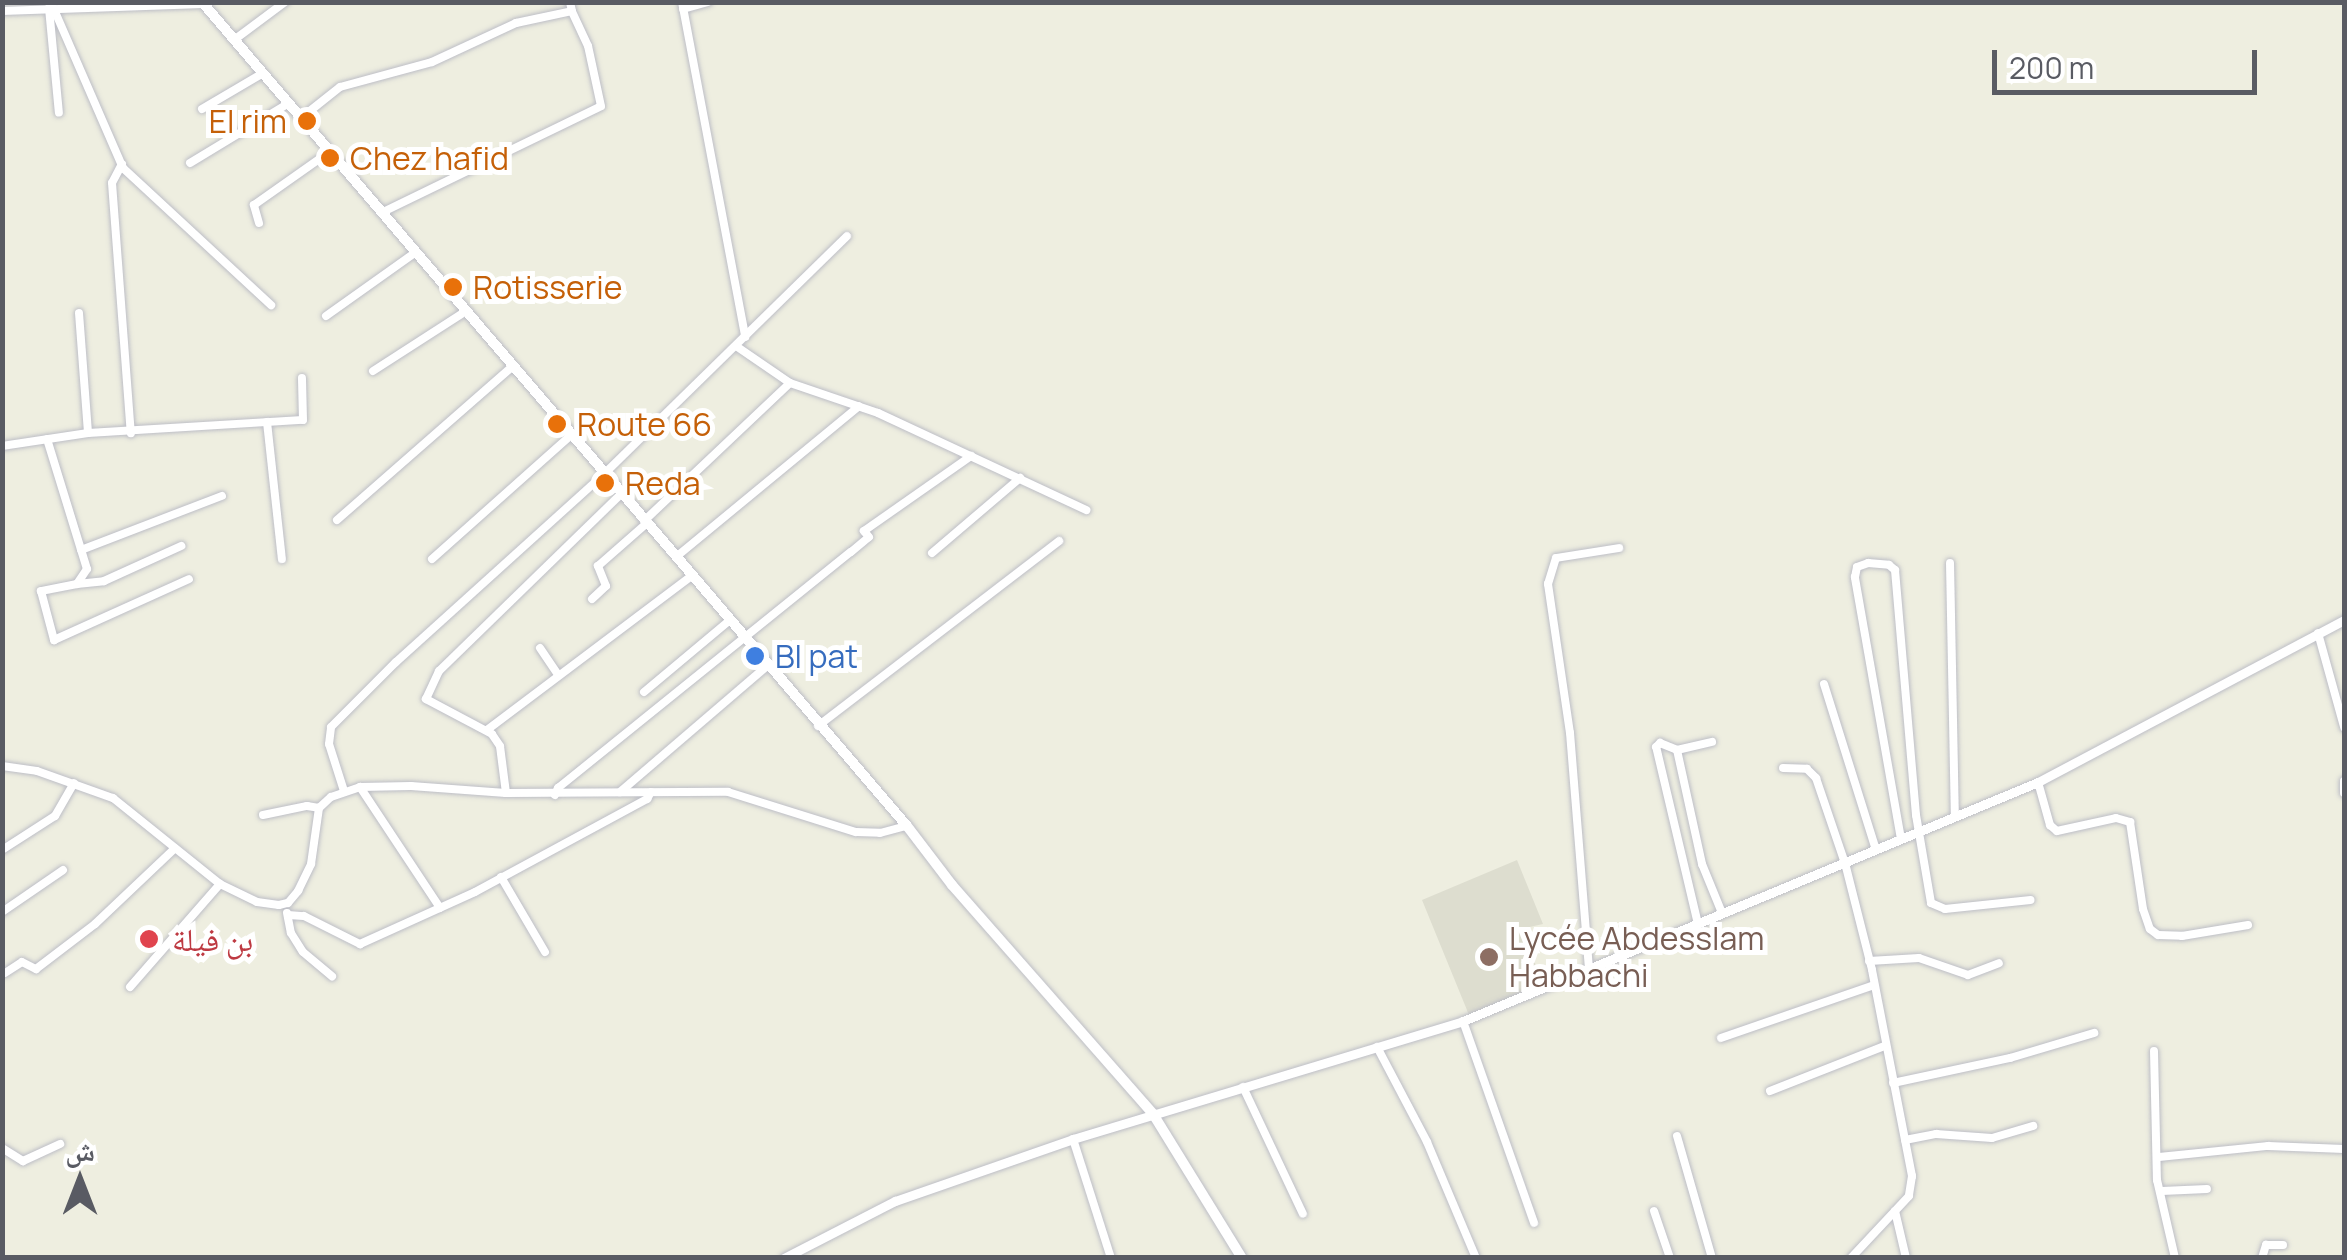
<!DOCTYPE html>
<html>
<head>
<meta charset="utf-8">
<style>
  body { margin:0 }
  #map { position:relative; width:2347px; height:1260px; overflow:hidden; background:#eeeee0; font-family:Manrope,"Noto Naskh Arabic",sans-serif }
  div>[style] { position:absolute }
  .education>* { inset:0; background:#ddddcf }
  .roads { filter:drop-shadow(0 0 2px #bdbec6) drop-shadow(0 0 2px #bdbec6) }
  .minor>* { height:8px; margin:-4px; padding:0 4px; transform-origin:4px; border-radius:4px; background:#fff }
  .tertiary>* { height:9px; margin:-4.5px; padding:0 4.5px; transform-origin:4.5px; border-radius:4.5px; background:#fff }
  .secondary>* { height:10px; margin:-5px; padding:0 5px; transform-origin:5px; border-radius:5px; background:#fff }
  .dots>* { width:28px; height:28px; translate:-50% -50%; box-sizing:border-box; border:5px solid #fff; border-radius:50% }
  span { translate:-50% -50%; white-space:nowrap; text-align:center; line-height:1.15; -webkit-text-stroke:10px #fff; paint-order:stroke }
  .food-label { font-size:32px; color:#c56008 }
  .right { translate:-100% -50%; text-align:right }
  .left { translate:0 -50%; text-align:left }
  .shop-label { font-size:32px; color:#366cbe }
  .health-label { font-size:32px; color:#be3a42 }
  .education-label { font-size:32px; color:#785e54 }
  .frame { position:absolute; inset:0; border:5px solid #595b63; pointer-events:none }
  .north { position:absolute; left:30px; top:1130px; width:100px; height:100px; -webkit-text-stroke:8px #fff; paint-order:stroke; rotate:0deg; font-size:28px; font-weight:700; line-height:40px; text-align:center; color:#595b63 }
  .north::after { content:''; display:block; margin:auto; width:35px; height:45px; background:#595b63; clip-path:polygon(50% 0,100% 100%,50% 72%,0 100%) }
  .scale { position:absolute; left:1992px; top:50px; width:265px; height:45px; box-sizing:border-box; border:5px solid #595b63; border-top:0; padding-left:12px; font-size:30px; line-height:35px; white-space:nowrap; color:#595b63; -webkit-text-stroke:8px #fff; paint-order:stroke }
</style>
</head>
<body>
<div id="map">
  <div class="education">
    <div style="clip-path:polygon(1517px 860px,1543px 924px,1521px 929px,1544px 985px,1469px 1015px,1422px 900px)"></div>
  </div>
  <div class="roads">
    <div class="minor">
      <div style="left:682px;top:2px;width:341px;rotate:79.3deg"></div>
      <div style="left:53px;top:7px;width:176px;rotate:66.5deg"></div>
      <div style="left:123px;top:168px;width:202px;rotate:42.8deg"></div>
      <div style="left:49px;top:8px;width:105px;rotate:84.6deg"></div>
      <div style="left:683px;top:9px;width:26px;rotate:-16deg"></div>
      <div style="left:2px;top:11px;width:201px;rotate:-2deg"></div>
      <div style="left:234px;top:40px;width:64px;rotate:-36.7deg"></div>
      <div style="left:202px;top:109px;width:71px;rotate:-30.5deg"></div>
      <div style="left:301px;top:118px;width:50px;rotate:-38.5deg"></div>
      <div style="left:340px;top:87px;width:95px;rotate:-15.2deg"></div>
      <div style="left:432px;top:62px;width:93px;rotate:-24.9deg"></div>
      <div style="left:516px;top:23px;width:57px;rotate:-12.1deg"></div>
      <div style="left:572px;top:11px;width:9px;rotate:-103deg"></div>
      <div style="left:190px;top:163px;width:116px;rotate:-31.2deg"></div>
      <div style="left:122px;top:164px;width:21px;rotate:118deg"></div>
      <div style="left:112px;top:183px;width:251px;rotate:85.7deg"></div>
      <div style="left:383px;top:212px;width:242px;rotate:-25.9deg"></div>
      <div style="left:601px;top:106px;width:61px;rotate:-102.2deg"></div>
      <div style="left:588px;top:46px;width:38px;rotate:-115deg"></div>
      <div style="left:259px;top:223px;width:19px;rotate:-106deg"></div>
      <div style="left:254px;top:205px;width:92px;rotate:-35.2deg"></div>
      <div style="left:79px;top:313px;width:120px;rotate:85.7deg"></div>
      <div style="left:326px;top:316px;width:110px;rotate:-35.4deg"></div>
      <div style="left:736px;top:346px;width:65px;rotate:34.4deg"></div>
      <div style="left:790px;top:383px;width:93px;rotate:18.8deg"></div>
      <div style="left:878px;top:413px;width:230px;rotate:25deg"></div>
      <div style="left:373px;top:371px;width:111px;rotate:-32.8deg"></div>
      <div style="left:267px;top:422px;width:138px;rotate:83.8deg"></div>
      <div style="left:47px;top:439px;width:136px;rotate:72.9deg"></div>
      <div style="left:87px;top:569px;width:18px;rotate:124deg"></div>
      <div style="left:77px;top:584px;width:37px;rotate:169deg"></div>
      <div style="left:41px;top:591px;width:51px;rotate:75.1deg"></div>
      <div style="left:54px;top:640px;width:148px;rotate:-24.3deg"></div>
      <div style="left:2px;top:446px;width:87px;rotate:-8.6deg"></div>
      <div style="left:88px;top:433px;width:215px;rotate:-3.5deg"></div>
      <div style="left:303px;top:420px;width:42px;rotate:-91.4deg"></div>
      <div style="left:337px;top:520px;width:234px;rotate:-41.2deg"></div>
      <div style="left:644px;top:521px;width:201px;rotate:-43.4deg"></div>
      <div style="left:81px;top:550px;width:151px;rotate:-21deg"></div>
      <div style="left:932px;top:553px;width:116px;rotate:-40.4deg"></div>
      <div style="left:676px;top:557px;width:237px;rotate:-39.5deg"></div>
      <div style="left:432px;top:559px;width:186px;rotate:-41.7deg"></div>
      <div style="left:1950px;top:563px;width:254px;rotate:88.9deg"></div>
      <div style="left:77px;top:584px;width:27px;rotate:-6deg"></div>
      <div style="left:104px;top:581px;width:85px;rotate:-24.4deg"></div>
      <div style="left:592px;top:599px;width:19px;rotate:-43deg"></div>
      <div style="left:606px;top:586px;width:22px;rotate:-112deg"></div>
      <div style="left:598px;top:566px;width:64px;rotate:-41.2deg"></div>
      <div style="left:2318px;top:633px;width:98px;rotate:74.5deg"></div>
      <div style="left:540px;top:648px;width:32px;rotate:56deg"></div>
      <div style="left:1824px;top:684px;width:174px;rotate:72.6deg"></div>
      <div style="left:644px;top:692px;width:111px;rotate:-39.9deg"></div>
      <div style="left:818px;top:726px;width:304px;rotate:-37.5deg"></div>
      <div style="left:487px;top:730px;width:256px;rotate:-37deg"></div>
      <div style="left:1677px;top:750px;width:117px;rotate:77.6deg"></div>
      <div style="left:1702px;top:864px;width:53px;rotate:67.8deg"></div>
      <div style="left:2px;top:766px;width:35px;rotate:8deg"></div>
      <div style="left:37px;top:771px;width:81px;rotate:19.6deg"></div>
      <div style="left:113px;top:798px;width:137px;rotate:38.8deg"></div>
      <div style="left:220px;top:884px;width:41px;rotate:25.9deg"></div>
      <div style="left:257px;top:902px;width:22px;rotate:8deg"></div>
      <div style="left:279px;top:905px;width:9px;rotate:-13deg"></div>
      <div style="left:288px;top:903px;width:16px;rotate:-50deg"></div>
      <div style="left:298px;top:891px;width:30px;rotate:-64deg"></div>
      <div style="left:311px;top:864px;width:57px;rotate:-81.9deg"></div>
      <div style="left:319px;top:808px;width:16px;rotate:-43deg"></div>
      <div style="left:331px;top:797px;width:31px;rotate:-19deg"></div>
      <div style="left:360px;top:787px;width:51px;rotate:-1.1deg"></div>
      <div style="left:411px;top:786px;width:95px;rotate:4.2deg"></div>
      <div style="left:506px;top:793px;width:222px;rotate:-0.3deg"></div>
      <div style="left:728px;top:792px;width:134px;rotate:17.4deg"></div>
      <div style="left:856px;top:832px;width:24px;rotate:2deg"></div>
      <div style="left:880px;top:833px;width:28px;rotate:-15deg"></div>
      <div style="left:1783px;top:768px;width:24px;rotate:2deg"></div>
      <div style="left:1807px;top:769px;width:13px;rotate:45deg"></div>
      <div style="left:1816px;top:778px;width:90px;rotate:71.2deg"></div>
      <div style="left:1845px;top:863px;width:110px;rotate:75.8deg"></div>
      <div style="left:1872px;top:970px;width:210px;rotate:79deg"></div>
      <div style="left:1912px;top:1176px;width:20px;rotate:99deg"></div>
      <div style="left:1909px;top:1196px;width:85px;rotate:133.1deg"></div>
      <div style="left:2344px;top:781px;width:12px;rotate:90deg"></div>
      <div style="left:2038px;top:782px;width:45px;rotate:74.4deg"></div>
      <div style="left:2050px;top:825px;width:9px;rotate:41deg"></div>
      <div style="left:2057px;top:831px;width:60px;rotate:-12.4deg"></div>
      <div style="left:2116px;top:818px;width:15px;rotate:16deg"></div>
      <div style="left:2130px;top:822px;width:88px;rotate:81.5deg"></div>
      <div style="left:2143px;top:909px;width:21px;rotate:71deg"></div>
      <div style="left:2150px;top:929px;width:10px;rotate:37deg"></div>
      <div style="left:2158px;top:935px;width:24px;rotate:2deg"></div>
      <div style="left:2182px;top:936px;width:67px;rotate:-9.5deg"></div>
      <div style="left:360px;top:787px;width:145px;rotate:56.5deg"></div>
      <div style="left:344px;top:791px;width:49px;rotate:-107.7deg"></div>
      <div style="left:329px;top:744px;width:17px;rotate:-83deg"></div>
      <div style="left:331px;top:727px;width:92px;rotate:-45deg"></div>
      <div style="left:396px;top:662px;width:280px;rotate:-42.1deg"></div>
      <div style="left:604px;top:474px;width:340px;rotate:-44.4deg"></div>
      <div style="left:620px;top:792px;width:194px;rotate:-40.6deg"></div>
      <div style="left:506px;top:793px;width:47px;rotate:-97.3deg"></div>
      <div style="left:500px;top:746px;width:14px;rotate:-124deg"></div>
      <div style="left:492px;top:734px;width:75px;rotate:-152.1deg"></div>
      <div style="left:426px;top:699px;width:31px;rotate:-65deg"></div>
      <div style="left:439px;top:671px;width:254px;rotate:-44.2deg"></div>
      <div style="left:555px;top:795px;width:8px;rotate:-67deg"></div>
      <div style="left:558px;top:788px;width:376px;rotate:-38.9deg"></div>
      <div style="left:851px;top:552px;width:23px;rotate:-40deg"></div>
      <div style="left:869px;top:537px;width:8px;rotate:-130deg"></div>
      <div style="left:864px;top:531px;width:131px;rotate:-35deg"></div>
      <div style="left:263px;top:815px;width:45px;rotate:-11.6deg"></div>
      <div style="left:307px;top:806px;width:12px;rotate:9deg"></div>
      <div style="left:1901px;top:839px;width:266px;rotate:-100deg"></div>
      <div style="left:1855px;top:577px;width:10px;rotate:-79deg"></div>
      <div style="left:1857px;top:567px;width:12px;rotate:-20deg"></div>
      <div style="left:1868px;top:563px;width:21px;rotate:5deg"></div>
      <div style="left:1889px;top:565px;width:8px;rotate:40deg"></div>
      <div style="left:1895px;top:570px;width:246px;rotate:85.1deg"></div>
      <div style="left:1916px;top:815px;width:89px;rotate:80.3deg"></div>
      <div style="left:1931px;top:903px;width:15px;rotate:23deg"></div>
      <div style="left:1945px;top:909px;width:86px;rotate:-6deg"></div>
      <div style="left:2px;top:850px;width:63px;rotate:-32.7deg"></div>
      <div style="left:55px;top:816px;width:38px;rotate:-60deg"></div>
      <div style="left:501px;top:877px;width:87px;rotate:59.6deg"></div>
      <div style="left:2px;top:912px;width:74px;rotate:-34.5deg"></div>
      <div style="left:287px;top:913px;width:20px;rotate:79deg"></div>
      <div style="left:291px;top:933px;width:22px;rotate:58deg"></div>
      <div style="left:303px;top:952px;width:38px;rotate:40deg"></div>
      <div style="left:288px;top:915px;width:16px;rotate:4deg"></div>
      <div style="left:304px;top:916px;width:63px;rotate:26.6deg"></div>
      <div style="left:360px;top:944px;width:126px;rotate:-24.3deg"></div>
      <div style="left:475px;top:892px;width:196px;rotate:-28.4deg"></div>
      <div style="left:647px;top:799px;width:8px;rotate:-60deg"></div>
      <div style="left:1698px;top:924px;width:182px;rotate:-103.3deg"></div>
      <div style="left:1656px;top:747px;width:6px;rotate:-45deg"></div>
      <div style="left:1660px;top:743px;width:18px;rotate:22deg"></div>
      <div style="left:1677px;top:750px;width:36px;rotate:-13deg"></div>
      <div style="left:1869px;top:961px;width:50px;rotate:-3.4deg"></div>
      <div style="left:1919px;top:958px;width:52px;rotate:19.1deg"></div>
      <div style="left:1968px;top:975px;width:33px;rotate:-21deg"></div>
      <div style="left:1589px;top:969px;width:237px;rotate:-94.6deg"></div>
      <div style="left:1570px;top:733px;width:151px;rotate:-98.4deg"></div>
      <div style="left:1548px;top:584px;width:27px;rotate:-73deg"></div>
      <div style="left:1556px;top:558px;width:64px;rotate:-9deg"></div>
      <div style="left:5px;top:973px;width:20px;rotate:-33deg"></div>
      <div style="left:22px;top:962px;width:16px;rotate:27deg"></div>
      <div style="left:36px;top:969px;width:74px;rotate:-37.3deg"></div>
      <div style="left:95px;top:924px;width:110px;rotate:-43.5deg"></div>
      <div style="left:130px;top:987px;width:137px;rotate:-48.9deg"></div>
      <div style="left:1463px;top:1021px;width:214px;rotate:70.6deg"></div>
      <div style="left:1721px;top:1038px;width:162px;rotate:-19.1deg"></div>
      <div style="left:1377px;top:1047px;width:107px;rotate:62.2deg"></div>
      <div style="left:1427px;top:1142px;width:126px;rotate:67.1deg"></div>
      <div style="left:2154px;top:1051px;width:129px;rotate:88.7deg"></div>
      <div style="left:2157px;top:1180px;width:80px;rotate:77deg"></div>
      <div style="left:1893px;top:1083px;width:120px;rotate:-12.1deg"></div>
      <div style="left:2010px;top:1058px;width:88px;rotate:-16.6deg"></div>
      <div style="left:1243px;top:1087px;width:140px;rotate:64.7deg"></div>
      <div style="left:1770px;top:1091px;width:123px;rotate:-21.5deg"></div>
      <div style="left:1677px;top:1136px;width:127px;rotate:74deg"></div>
      <div style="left:1073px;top:1139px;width:125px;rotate:72.3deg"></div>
      <div style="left:1905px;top:1140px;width:32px;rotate:-11deg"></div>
      <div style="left:1936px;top:1134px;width:56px;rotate:4.1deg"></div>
      <div style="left:1992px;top:1138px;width:43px;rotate:-16.3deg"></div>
      <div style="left:2px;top:1148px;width:25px;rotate:32deg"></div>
      <div style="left:23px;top:1161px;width:41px;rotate:-24.7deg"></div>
      <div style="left:2159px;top:1157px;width:110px;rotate:-5.8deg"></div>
      <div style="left:2268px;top:1146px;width:76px;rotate:2.3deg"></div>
      <div style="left:2162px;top:1191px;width:45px;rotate:-2.5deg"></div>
      <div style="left:1654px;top:1211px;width:50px;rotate:71.2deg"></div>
      <div style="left:1895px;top:1211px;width:48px;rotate:76.8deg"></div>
      <div style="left:2262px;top:1258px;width:14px;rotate:-73deg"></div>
      <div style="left:2266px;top:1245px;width:17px"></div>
    </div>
    <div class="tertiary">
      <div style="left:784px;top:1258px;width:125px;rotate:-27.2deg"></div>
      <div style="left:895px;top:1201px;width:188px;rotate:-19.2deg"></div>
      <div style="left:1073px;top:1139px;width:407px;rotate:-16.8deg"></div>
      <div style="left:1463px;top:1021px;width:623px;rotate:-22.57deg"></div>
      <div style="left:2038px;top:782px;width:346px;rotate:-27.9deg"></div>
    </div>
    <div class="secondary">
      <div style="left:202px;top:2px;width:1084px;rotate:49.45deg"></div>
      <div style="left:907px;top:826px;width:74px;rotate:52.7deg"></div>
      <div style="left:952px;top:885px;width:305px;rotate:48.7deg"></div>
      <div style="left:1153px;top:1114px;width:169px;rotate:58.3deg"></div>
    </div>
  </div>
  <div class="dots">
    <div style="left:307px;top:121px;background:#e8710a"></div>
    <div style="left:330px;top:158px;background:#e8710a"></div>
    <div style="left:453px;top:287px;background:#e8710a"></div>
    <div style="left:557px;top:424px;background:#e8710a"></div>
    <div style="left:605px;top:483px;background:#e8710a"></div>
    <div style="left:755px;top:656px;background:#3f7fe0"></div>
    <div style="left:149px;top:939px;background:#e0444e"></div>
    <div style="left:1489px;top:957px;background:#8d6e63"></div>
  </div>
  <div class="food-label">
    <span class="right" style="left:287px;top:121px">El rim</span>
    <span class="left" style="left:350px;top:158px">Chez hafid</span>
    <span class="left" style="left:473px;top:287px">Rotisserie</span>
    <span class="left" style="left:577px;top:424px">Route 66</span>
    <span class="left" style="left:625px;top:483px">Reda</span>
  </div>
  <div class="shop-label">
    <span class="left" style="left:775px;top:656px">Bl pat</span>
  </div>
  <div class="health-label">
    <span class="left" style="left:172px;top:939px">بن فيلة</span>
  </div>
  <div class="education-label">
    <span class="left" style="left:1509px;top:957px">Lycée Abdesslam<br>Habbachi</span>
  </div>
  <div class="frame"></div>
  <div class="north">ش</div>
  <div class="scale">200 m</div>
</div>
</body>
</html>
